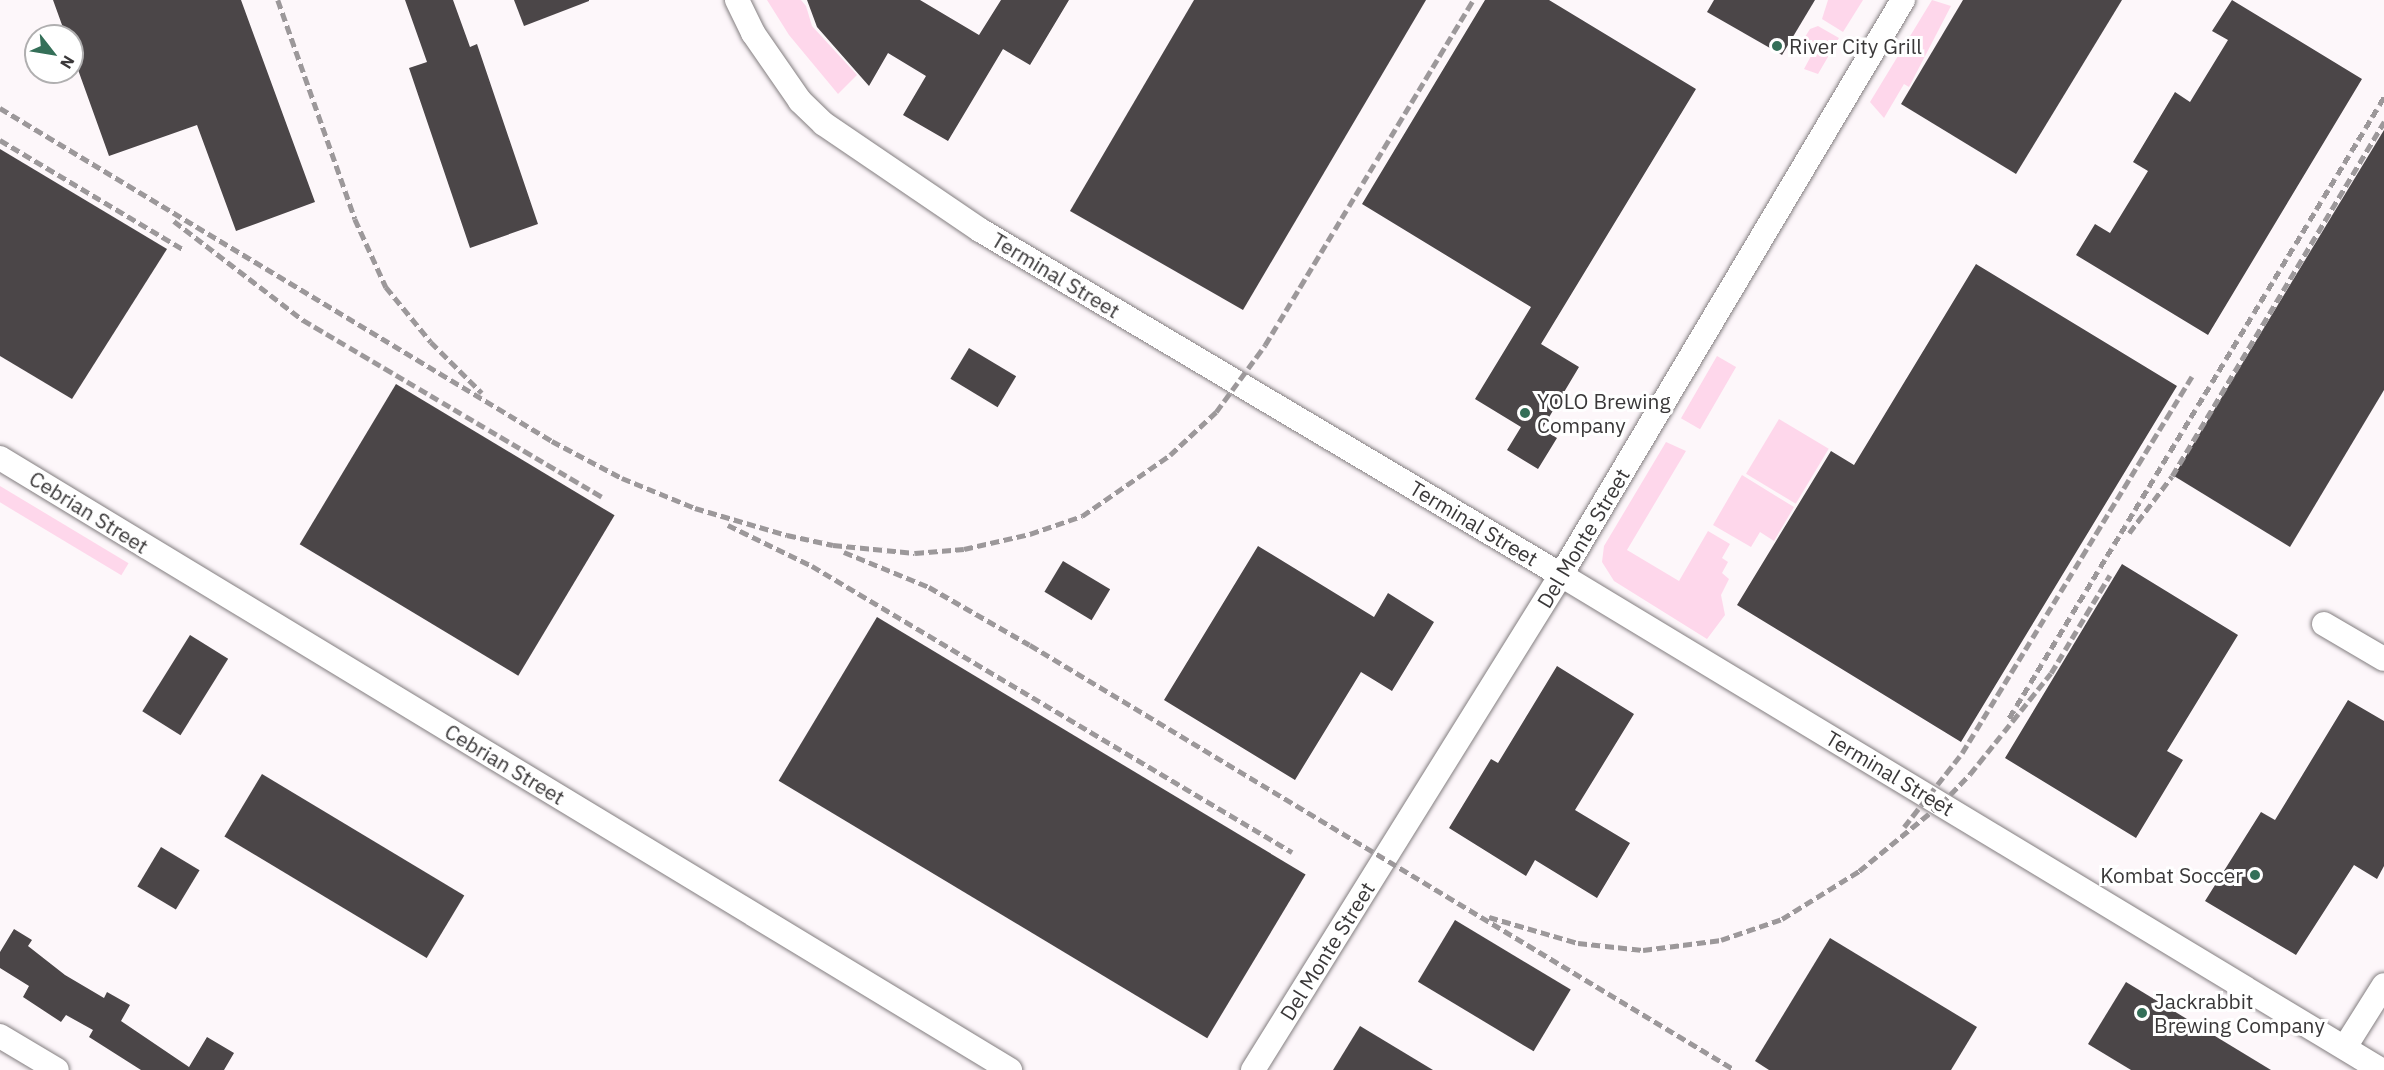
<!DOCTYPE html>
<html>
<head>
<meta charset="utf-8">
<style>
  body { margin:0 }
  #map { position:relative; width:2384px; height:1070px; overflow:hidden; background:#fdf7fa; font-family:"IBM Plex Sans",sans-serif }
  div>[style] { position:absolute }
  .green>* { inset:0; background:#fed7eb; transform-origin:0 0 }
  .building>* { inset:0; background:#4b4648; transform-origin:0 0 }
  .roads { filter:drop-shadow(0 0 2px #837e80) drop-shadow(0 0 2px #837e80) }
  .minor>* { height:24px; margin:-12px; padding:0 12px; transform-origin:12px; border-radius:12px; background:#fff }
  .rail>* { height:4.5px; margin-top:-2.25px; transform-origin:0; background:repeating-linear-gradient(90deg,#9c989a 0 9px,transparent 0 13.5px) }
  .dots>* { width:16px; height:16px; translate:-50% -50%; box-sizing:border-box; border:3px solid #fff; border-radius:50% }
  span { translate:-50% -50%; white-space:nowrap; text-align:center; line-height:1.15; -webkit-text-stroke:6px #fff; paint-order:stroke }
  .poi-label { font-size:21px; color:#3a3839 }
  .left { translate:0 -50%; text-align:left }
  .right { translate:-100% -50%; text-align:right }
  .street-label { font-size:21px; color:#3a3839 }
  .north { position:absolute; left:24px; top:24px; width:60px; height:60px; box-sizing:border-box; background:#fff; border:2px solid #b0afb0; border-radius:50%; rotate:121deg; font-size:16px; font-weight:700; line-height:24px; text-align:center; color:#3a3839 }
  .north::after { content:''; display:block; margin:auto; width:21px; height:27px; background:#346f58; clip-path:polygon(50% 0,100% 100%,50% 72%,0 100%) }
</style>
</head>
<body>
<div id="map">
  <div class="green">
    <div style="clip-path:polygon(767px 0,801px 0,806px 6px,812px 26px,857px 75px,838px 94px,789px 35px)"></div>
    <div style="clip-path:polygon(1828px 0,1863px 0,1843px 32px,1822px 19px)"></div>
    <div style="clip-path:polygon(1932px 0,1951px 6px,1909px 87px,1904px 84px,1884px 118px,1870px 102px)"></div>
    <div style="clip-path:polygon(1818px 26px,1839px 38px,1818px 74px,1804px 69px,1811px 56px,1798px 48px,1810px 29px)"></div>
    <div style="left:1717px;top:356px;width:22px;height:72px;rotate:30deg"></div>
    <div style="left:1779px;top:419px;width:58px;height:64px;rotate:31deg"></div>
    <div style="clip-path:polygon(1666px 442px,1686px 451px,1627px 550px,1679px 581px,1708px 531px,1730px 544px,1722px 558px,1728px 562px,1722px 573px,1729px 579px,1721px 595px,1725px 615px,1707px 639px,1614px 581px,1602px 562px,1604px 546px)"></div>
    <div style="clip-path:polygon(1742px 475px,1794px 507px,1774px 541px,1760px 532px,1751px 547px,1713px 525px)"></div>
    <div style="left:0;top:486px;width:150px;height:14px;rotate:31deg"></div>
  </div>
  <div class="building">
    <div style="clip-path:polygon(53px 0,241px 0,315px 202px,236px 231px,197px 125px,109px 156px,72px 53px,72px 36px,66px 36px)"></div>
    <div style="clip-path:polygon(405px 0,453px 0,470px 47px,477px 44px,538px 224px,470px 248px,409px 68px,427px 62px)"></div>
    <div style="clip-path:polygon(514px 0,589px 0,589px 1px,524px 26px)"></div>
    <div style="clip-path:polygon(807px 0,920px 0,979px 35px,1001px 0,1069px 0,1030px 65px,1003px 49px,948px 141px,903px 115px,926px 76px,888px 53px,869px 86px,817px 27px)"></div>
    <div style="clip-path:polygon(1194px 0,1426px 0,1243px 310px,1070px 211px)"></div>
    <div style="clip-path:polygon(1485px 0,1549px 0,1696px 89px,1541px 344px,1579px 367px,1542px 429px,1557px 438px,1538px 469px,1507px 450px,1521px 427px,1475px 399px,1531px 307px,1362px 204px)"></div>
    <div style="clip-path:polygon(1714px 0,1815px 0,1782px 55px,1707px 12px)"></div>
    <div style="clip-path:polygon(1963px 0,2122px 0,2016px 174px,1901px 104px)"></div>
    <div style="clip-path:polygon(2232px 0,2362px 79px,2208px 335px,2076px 255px,2095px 224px,2110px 233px,2148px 171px,2133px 162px,2175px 92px,2190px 102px,2228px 40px,2212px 31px)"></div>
    <div style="clip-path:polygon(2384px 130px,2384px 390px,2290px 547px,2174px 476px)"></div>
    <div style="clip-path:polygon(0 149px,167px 249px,72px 399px,0 356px)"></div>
    <div style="clip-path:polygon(1976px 264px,2177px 386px,1961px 742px,1737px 605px,1831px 451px,1854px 465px)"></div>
    <div style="left:969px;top:348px;width:55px;height:36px;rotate:31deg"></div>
    <div style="left:396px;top:384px;width:255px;height:187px;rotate:31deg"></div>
    <div style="clip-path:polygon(1258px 546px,1374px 617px,1388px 593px,1434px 622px,1392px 691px,1361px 672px,1295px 780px,1164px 700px)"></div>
    <div style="left:1063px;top:561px;width:55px;height:36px;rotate:31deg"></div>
    <div style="clip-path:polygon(2122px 564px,2238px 635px,2167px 751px,2183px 760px,2136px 838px,2005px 758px)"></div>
    <div style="left:877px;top:617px;width:500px;height:191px;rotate:31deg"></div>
    <div style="left:190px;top:635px;width:45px;height:90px;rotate:32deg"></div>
    <div style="clip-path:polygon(1557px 666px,1634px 714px,1575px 810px,1630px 843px,1597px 898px,1535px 860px,1526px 876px,1449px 828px,1491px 759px,1498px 763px)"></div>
    <div style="clip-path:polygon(2348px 700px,2384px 721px,2384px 866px,2377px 879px,2354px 865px,2296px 955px,2205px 901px,2261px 812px,2275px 820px)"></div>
    <div style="left:262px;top:774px;width:236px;height:73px;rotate:31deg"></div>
    <div style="left:161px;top:847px;width:45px;height:46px;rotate:31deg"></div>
    <div style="left:1455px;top:920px;width:135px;height:72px;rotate:31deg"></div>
    <div style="clip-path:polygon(14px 929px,32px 940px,28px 946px,65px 975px,104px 998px,107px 992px,130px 1005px,121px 1021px,189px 1067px,207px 1037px,234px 1053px,224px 1070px,141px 1070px,89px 1037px,93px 1030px,66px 1015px,61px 1022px,23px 997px,29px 986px,0 968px,0 952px)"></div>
    <div style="clip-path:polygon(1830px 938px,1977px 1027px,1951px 1070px,1769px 1070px,1755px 1061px)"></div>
    <div style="clip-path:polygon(2126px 982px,2271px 1070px,2131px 1070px,2088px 1044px)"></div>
    <div style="clip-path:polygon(1360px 1026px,1433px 1070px,1333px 1070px)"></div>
  </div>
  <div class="roads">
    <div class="minor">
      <div style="left:737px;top:0;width:37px;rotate:64deg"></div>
      <div style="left:753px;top:33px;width:83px;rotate:55.3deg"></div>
      <div style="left:800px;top:101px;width:33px;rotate:44deg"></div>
      <div style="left:824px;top:124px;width:189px;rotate:34.2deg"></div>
      <div style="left:980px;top:230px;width:676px;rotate:30.7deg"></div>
      <div style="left:1561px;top:575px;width:958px;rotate:31.12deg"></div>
      <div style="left:0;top:458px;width:1181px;rotate:31.21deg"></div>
      <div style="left:2324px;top:624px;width:69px;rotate:30.3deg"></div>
      <div style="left:0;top:1036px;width:66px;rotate:30.8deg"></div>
      <div style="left:2345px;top:1047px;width:73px;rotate:-57.8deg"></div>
      <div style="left:1253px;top:1070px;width:583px;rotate:-58.11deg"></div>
      <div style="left:1561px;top:575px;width:669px;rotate:-59.26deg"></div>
    </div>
  </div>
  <div class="rail">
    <div style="left:278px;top:0;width:232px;rotate:70.6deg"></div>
    <div style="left:355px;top:219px;width:75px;rotate:65.5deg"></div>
    <div style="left:386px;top:287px;width:71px;rotate:50.7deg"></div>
    <div style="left:431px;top:342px;width:72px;rotate:45deg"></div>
    <div style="left:0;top:108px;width:645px;rotate:31.1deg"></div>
    <div style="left:552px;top:441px;width:79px;rotate:27.9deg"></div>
    <div style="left:622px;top:478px;width:79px;rotate:22.3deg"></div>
    <div style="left:695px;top:508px;width:96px;rotate:16.4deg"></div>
    <div style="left:787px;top:535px;width:47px;rotate:12.3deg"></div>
    <div style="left:833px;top:545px;width:82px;rotate:5.6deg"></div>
    <div style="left:915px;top:553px;width:49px;rotate:-4.7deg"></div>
    <div style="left:964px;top:549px;width:68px;rotate:-12.8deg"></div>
    <div style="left:1030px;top:534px;width:55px;rotate:-19.1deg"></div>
    <div style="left:1082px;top:516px;width:107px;rotate:-34.7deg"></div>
    <div style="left:1170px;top:455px;width:63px;rotate:-43.1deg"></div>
    <div style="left:1216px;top:412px;width:83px;rotate:-53.8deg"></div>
    <div style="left:1265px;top:345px;width:403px;rotate:-58.9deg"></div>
    <div style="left:0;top:140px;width:213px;rotate:30.8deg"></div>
    <div style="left:174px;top:221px;width:163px;rotate:37.5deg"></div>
    <div style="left:303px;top:320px;width:350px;rotate:30.6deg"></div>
    <div style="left:728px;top:525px;width:93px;rotate:26deg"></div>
    <div style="left:812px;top:566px;width:559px;rotate:30.79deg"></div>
    <div style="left:2129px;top:533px;width:71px;rotate:-53deg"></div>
    <div style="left:2172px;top:476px;width:413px;rotate:-59.1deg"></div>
    <div style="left:844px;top:552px;width:92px;rotate:22.4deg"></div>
    <div style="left:929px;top:587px;width:116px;rotate:29.9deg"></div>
    <div style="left:1030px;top:645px;width:823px;rotate:31.08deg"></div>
    <div style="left:2009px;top:718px;width:725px;rotate:-58.87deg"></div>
    <div style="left:1904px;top:827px;width:94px;rotate:-51.9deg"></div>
    <div style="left:1962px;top:753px;width:445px;rotate:-58.6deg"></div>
    <div style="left:1489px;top:917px;width:93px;rotate:16.3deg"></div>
    <div style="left:1578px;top:943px;width:65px;rotate:6.1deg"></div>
    <div style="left:1643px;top:950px;width:79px;rotate:-7.3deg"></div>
    <div style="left:1721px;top:940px;width:65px;rotate:-19deg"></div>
    <div style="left:1782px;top:919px;width:91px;rotate:-31.9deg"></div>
    <div style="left:1859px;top:871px;width:106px;rotate:-39.3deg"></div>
    <div style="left:1941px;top:804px;width:42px;rotate:-46deg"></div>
    <div style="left:1970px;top:774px;width:129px;rotate:-51.3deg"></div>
    <div style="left:2051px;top:673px;width:114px;rotate:-59deg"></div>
  </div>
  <div class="dots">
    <div style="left:1777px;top:46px;background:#346f58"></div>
    <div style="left:1525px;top:413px;background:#346f58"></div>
    <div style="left:2255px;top:875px;background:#346f58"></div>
    <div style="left:2142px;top:1013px;background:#346f58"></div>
  </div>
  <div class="poi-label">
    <span class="left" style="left:1789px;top:46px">River City Grill</span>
    <span class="left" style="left:1537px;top:413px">YOLO Brewing<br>Company</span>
    <span class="right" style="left:2243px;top:875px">Kombat Soccer</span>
    <span class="left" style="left:2154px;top:1013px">Jackrabbit<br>Brewing Company</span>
  </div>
  <div class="street-label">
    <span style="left:1056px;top:275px;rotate:31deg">Terminal Street</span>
    <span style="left:89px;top:512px;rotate:32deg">Cebrian Street</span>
    <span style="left:1474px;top:523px;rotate:31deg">Terminal Street</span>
    <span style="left:1583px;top:538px;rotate:-59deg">Del Monte Street</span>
    <span style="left:505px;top:764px;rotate:31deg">Cebrian Street</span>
    <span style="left:1890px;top:773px;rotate:31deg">Terminal Street</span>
    <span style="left:1327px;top:951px;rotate:-58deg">Del Monte Street</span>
  </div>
  <div class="north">N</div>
</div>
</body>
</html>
